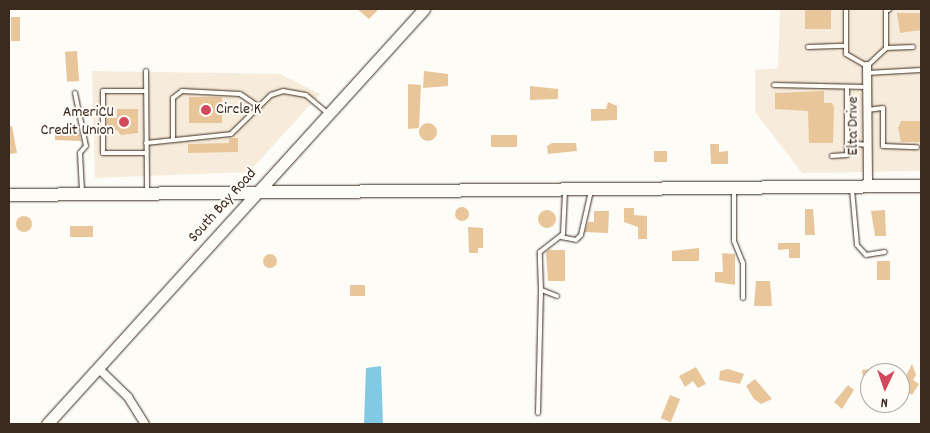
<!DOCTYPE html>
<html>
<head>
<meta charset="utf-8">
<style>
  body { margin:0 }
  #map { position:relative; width:930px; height:433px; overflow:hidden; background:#fdfcf7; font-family:Dekko,sans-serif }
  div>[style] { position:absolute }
  .built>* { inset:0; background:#f7ecdb }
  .water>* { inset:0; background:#82cae3 }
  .building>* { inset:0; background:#e8c69a; transform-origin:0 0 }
  .round { border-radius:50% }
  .roads { filter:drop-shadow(0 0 1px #3b2a1e) drop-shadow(0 0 1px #3b2a1e) }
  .lane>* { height:4px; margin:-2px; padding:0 2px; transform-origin:2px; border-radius:2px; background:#fdfcf7 }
  .street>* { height:8px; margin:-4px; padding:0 4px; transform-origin:4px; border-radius:4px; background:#fdfcf7 }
  .secondary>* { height:11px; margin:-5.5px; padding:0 5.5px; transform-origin:5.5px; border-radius:5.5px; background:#fdfcf7 }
  .primary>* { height:12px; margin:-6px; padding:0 6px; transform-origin:6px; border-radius:6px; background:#fdfcf7 }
  .dots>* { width:14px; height:14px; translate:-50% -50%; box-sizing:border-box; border:2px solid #fdfcf7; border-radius:50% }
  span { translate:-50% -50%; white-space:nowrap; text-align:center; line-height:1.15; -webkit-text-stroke:4px #fdfcf7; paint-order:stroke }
  .poi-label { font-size:16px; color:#3b2a1e }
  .left { translate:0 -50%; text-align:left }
  .right { translate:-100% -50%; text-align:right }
  .street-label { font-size:16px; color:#3b2a1e }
  .frame { position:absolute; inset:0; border:10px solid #3b2a1e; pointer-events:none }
  .north { position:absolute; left:860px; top:363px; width:50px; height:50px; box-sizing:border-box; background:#fdfcf7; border:1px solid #afa8a0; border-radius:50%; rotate:183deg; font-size:14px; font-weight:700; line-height:20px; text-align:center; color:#3b2a1e }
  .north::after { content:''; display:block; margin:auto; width:18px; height:22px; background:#d1495b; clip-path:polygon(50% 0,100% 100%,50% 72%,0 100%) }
</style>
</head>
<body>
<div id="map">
  <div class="built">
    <div style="clip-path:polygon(780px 9px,921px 9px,921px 171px,802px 173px,755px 112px,755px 70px,778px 68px)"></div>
    <div style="clip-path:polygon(92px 71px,280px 74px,320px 94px,249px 172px,95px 178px)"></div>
  </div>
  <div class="water">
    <div style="clip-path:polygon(381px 366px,383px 424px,364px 424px,366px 368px)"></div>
  </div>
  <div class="building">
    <div style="clip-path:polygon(357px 9px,379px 9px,369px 19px)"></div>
    <div style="left:805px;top:9px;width:26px;height:20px"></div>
    <div style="clip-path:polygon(897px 13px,921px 13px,921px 30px,900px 33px)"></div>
    <div style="left:11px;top:17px;width:9px;height:24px"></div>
    <div style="left:77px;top:51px;width:30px;height:12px;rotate:86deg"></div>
    <div style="clip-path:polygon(424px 71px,448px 74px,448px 86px,423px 88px)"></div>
    <div style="clip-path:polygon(408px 84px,421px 85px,419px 128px,408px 129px)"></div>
    <div style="clip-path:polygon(530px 86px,558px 89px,558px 99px,530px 100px)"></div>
    <div style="clip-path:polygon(824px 91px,824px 103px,832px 103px,834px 107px,833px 143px,809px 143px,808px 111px,775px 109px,775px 93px)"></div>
    <div style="left:189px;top:97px;width:33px;height:26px"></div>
    <div style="clip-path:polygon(608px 102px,617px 106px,617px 120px,591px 121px,591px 109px,606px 109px)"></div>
    <div style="clip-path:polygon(117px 109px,138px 109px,138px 133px,121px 135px,117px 130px,107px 130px,107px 118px,117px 118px)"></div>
    <div style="clip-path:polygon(901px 121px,921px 121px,921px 142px,901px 142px,898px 128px)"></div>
    <div class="round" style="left:419px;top:123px;width:18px;height:18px"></div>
    <div style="clip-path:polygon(12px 126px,17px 153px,9px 154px,9px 127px)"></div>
    <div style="clip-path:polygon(65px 126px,78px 126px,81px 141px,55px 140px,55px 129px,64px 130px)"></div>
    <div style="left:517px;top:135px;width:12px;height:26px;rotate:90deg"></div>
    <div style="clip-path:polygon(229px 138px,238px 138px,238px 152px,188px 153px,188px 144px,229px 143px)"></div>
    <div style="clip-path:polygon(552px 143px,576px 143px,577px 151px,548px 154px,547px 146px)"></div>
    <div style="clip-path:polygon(710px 144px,719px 144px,719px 152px,728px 151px,728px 164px,711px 164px)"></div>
    <div style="left:654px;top:151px;width:13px;height:11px"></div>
    <div class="round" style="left:455px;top:207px;width:14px;height:14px"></div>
    <div style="clip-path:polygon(624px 208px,634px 208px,634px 215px,647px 216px,647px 239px,638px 239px,638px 227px,624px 222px)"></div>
    <div style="clip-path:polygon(805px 209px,813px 209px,815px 235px,805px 235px)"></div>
    <div style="clip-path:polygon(885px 210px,886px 236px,875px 236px,871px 211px)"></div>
    <div class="round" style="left:538px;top:210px;width:18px;height:18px"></div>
    <div style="clip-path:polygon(594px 211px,609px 211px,608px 233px,585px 232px,588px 222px,594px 222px)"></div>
    <div class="round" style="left:16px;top:216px;width:16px;height:16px"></div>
    <div style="left:70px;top:226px;width:23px;height:11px"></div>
    <div style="clip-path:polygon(468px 227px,483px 228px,483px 248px,478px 248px,478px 253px,469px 253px)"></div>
    <div style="clip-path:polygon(778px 243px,800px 243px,800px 258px,789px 258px,789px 249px,778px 250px)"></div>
    <div style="clip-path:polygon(699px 248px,699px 261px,672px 261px,672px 251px)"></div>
    <div style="clip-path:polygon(549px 250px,565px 250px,565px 281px,548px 281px,546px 252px)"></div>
    <div style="clip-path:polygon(722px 253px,735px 254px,735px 285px,715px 282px,715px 272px,723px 272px)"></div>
    <div class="round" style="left:263px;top:254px;width:14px;height:14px"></div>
    <div style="left:877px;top:261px;width:13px;height:19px"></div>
    <div style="clip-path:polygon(756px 281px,770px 281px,772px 306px,754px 306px)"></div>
    <div style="left:350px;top:285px;width:15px;height:11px"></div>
    <div style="clip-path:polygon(912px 364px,916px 375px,913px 380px,919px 384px,912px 395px,900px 387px)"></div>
    <div style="clip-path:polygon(696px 367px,706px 384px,698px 388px,693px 381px,685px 387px,679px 376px)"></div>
    <div style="clip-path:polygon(728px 369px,744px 374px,740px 384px,719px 380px,720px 371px)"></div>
    <div style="clip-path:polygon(870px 369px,870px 386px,864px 387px,862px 370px)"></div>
    <div style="clip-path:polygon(755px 379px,772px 399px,761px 404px,754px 399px,746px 386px)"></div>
    <div style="clip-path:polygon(848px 385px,854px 390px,842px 409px,834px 402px)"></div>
    <div style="left:670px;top:395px;width:11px;height:25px;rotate:22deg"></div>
  </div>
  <div class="roads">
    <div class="lane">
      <div style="left:846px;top:10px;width:44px;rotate:90deg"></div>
      <div style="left:846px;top:54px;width:24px;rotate:30deg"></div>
      <div style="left:867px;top:66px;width:26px;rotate:-43deg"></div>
      <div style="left:886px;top:48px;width:27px;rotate:-2deg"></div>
      <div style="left:808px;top:47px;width:37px;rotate:-2deg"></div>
      <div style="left:886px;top:48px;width:37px;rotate:-90deg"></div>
      <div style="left:886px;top:11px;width:4px;rotate:-27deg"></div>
      <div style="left:146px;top:71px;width:120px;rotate:89.5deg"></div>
      <div style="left:867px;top:73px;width:54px;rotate:-3.2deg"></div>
      <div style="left:774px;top:85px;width:93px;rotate:1.2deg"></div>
      <div style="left:146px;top:91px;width:43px;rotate:180deg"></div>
      <div style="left:103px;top:91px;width:62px;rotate:90deg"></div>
      <div style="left:103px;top:153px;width:43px"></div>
      <div style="left:75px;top:93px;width:54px;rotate:78.3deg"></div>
      <div style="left:86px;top:146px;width:9px;rotate:131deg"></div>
      <div style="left:80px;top:153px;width:39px;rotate:87deg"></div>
      <div style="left:867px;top:110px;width:16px;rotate:-7deg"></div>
      <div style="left:883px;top:108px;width:38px;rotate:90deg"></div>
      <div style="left:883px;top:146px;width:34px;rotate:2deg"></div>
      <div style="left:847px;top:137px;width:13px;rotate:32deg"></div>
      <div style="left:858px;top:144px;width:9px;rotate:6deg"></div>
      <div style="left:173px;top:140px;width:42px;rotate:-90deg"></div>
      <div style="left:173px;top:98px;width:11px;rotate:-38deg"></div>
      <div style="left:182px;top:91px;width:58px;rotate:3deg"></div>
      <div style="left:240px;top:94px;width:23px;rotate:34deg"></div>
      <div style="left:146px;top:143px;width:85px;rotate:-6deg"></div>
      <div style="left:231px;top:134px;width:56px;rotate:-44.3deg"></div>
      <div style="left:271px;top:95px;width:13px;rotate:-18deg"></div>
      <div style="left:283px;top:91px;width:23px;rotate:10deg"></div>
      <div style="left:306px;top:95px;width:26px;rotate:40deg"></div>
      <div style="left:832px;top:156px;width:15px;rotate:-4deg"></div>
      <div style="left:847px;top:155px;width:68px;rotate:-90deg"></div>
      <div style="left:852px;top:189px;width:56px;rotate:84.9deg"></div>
      <div style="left:857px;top:245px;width:13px;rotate:48deg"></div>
      <div style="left:866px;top:255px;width:19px;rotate:-9deg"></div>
      <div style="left:734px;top:190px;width:51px;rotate:90deg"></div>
      <div style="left:734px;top:241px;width:24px;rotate:68deg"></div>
      <div style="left:743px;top:263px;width:35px;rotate:90deg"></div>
      <div style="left:561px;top:237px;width:15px;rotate:11deg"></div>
      <div style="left:576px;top:240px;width:7px;rotate:-45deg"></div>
      <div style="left:581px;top:235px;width:45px;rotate:-77.2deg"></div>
      <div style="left:557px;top:296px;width:17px;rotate:-159deg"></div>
      <div style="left:541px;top:290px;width:38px;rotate:-92deg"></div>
      <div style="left:540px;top:252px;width:29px;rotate:-38deg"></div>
      <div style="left:563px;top:234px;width:42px;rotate:-87.3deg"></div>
      <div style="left:538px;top:413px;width:123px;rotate:-88.6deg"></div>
    </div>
    <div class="street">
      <div style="left:867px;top:66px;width:120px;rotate:89.5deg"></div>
      <div style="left:98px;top:368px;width:42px;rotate:44deg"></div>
      <div style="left:128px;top:397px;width:32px;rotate:58deg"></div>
    </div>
    <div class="secondary">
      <div style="left:47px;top:424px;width:561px;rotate:-47.75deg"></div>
    </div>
    <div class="primary">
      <div style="left:9px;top:195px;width:912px;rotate:-0.57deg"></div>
    </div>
  </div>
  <div class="dots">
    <div style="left:206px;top:110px;background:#d1495b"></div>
    <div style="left:124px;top:122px;background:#d1495b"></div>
  </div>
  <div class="poi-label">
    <span class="left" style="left:216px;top:110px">Circle K</span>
    <span class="right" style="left:114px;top:122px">AmeriCU<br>Credit Union</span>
  </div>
  <div class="street-label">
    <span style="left:854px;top:126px;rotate:-90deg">Elta Drive</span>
    <span style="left:223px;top:206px;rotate:-48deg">South Bay Road</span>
  </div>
  <div class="frame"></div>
  <div class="north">N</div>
</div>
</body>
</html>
